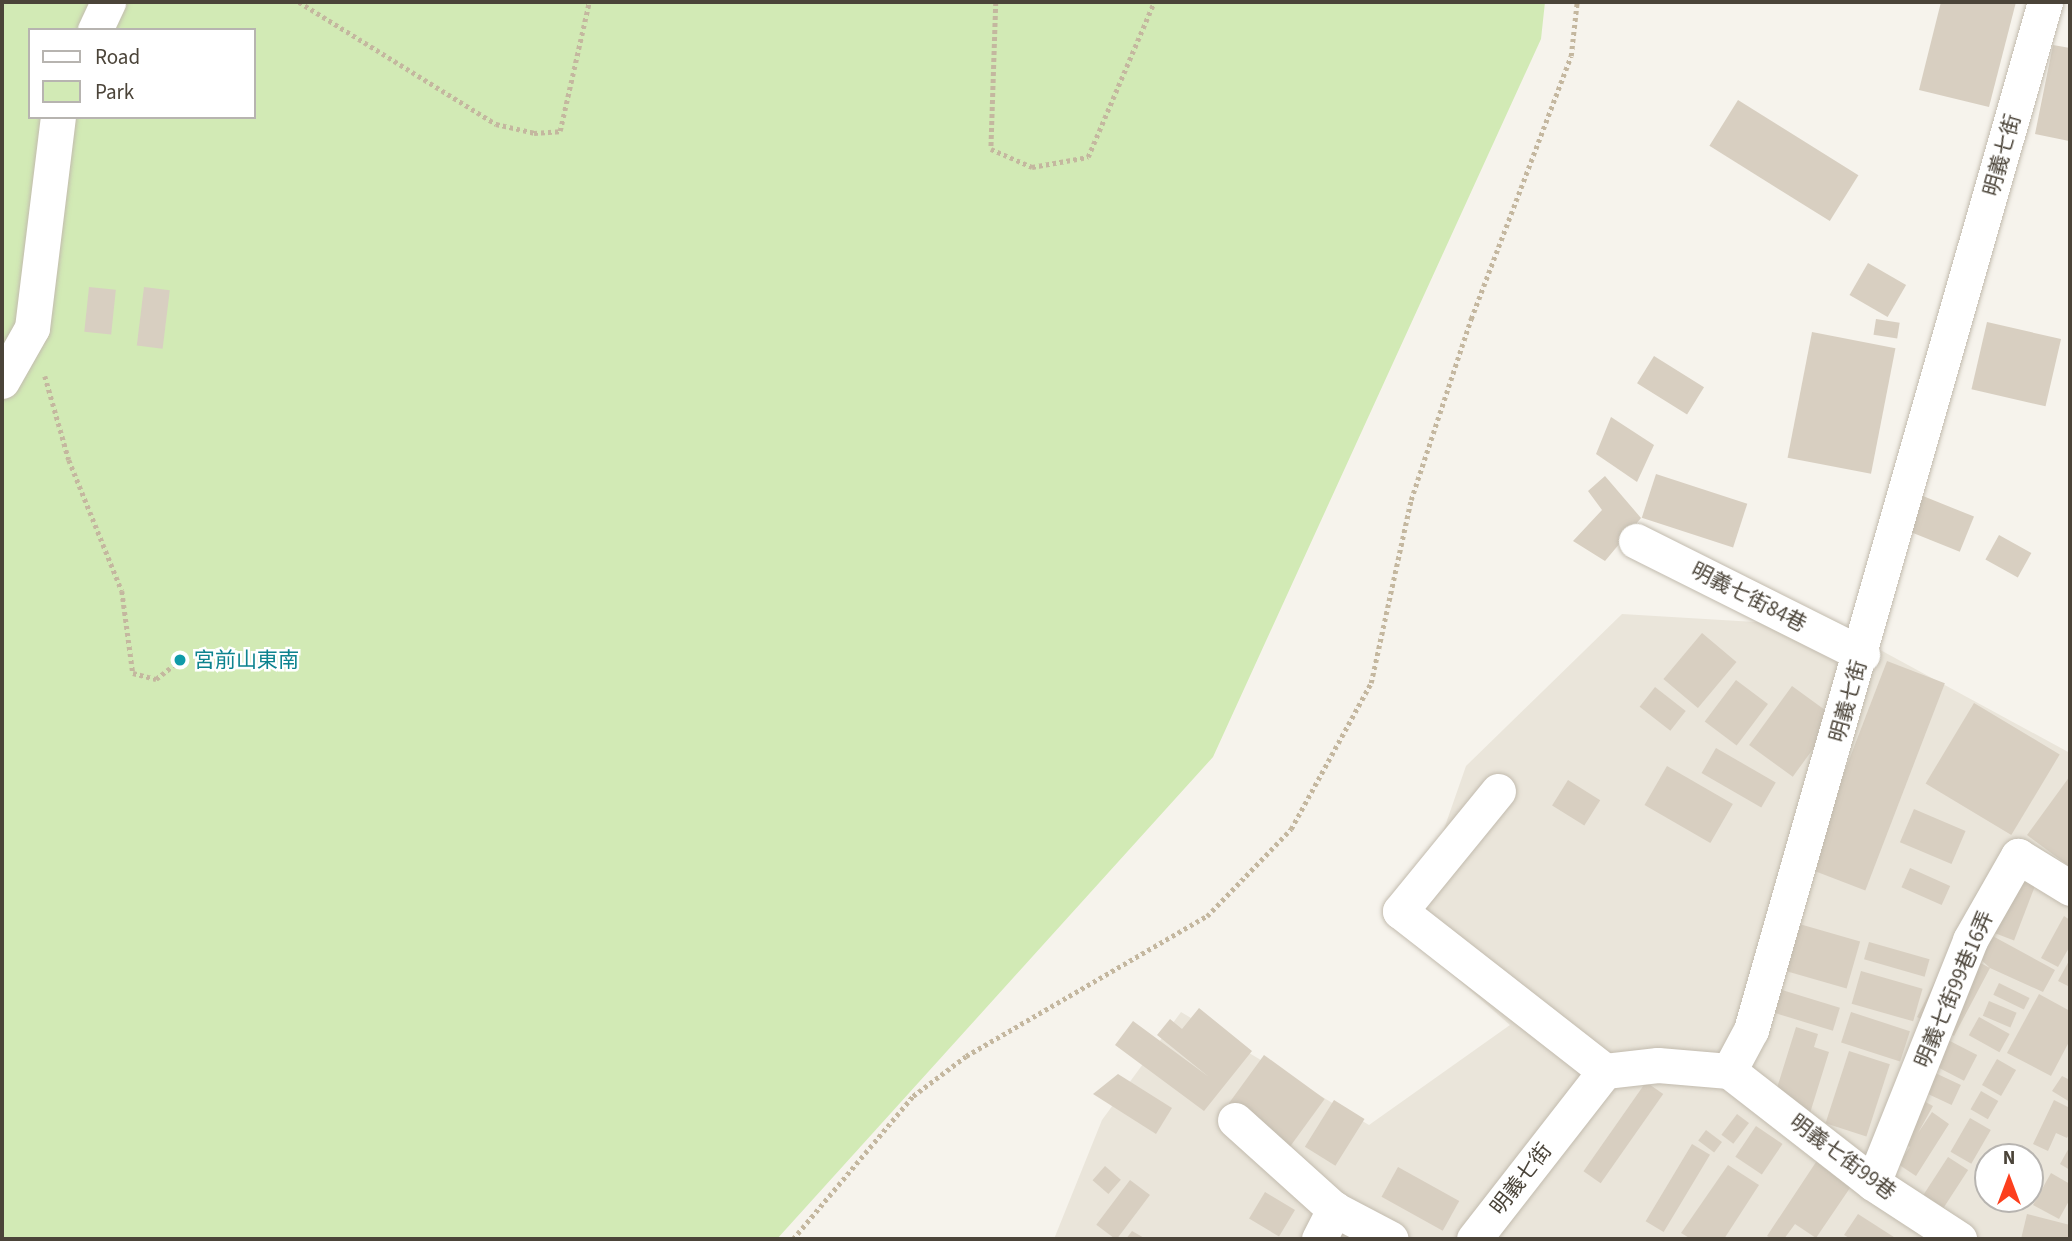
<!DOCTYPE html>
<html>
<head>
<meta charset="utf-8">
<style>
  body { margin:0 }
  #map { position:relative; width:2072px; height:1241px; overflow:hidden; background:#f6f3ec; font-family:"Source Sans 3","Noto Sans TC",sans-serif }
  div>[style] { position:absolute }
  .residential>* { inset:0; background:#eae5da }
  .green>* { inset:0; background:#d2eab5 }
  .building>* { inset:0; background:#d8cfc1; transform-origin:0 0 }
  .path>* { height:4.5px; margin-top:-2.25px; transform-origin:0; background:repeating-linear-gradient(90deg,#c4b79f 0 3.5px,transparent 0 7px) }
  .roads { filter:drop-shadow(0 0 2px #c2bbae) drop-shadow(0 0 2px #c2bbae) }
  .minor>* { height:35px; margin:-17.5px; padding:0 17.5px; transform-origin:17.5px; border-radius:17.5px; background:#fff }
  .dots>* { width:19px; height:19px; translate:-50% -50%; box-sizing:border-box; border:4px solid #fff; border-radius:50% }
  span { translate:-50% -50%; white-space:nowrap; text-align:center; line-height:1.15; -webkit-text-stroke:5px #fff; paint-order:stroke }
  .street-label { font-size:21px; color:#4b4439 }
  .culture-label { font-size:21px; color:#0d838f }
  .left { translate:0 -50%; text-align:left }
  .frame { position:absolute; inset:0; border:4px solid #4b4439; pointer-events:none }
  .legend { position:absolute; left:28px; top:28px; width:228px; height:91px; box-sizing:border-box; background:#fff; border:2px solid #b7b4b0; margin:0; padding:9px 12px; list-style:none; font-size:21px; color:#4b4439 }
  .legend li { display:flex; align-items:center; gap:14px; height:35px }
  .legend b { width:35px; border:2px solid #b7b4b0 }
  .north { position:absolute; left:1974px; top:1143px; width:70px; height:70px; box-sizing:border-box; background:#fff; border:2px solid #b7b4b0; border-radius:50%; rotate:0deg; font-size:19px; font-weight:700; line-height:28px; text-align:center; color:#4b4439 }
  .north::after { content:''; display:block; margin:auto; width:24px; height:32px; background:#fc3f1d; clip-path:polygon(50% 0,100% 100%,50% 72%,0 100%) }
</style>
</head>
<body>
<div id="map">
  <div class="residential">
    <div style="clip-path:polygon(evenodd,1622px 614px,1838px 627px,2070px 753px,2070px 1239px,1054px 1239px,1102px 1120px,1181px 1012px,1369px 1125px,1510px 1025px,1407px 935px,1466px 766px,1622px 614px,1988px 1157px,2030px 1157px,2030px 1199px,1988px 1199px,1988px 1157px)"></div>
  </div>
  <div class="green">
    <div style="clip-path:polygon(evenodd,2px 2px,1545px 2px,1541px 39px,1213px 757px,777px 1239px,2px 1239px,2px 2px,30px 30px,254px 30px,254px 117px,30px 117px,30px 30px)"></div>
  </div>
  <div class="building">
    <div style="clip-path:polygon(1941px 2px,2016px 2px,1989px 107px,1919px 90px)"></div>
    <div style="clip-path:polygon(2053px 45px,2070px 48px,2069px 141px,2035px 134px)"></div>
    <div style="left:1738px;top:100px;width:142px;height:54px;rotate:32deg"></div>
    <div style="left:1868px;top:263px;width:44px;height:37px;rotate:30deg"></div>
    <div style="left:89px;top:287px;width:27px;height:45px;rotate:6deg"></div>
    <div style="left:144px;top:287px;width:26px;height:59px;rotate:7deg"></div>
    <div style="left:1876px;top:319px;width:24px;height:16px;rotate:9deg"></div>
    <div style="left:1987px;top:322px;width:76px;height:69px;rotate:13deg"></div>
    <div style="left:1812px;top:332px;width:85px;height:128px;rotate:11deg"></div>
    <div style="left:1654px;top:356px;width:59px;height:32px;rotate:32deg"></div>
    <div style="clip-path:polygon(1611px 417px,1654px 445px,1637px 482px,1596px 454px)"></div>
    <div style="left:1656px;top:474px;width:96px;height:46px;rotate:18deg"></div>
    <div style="clip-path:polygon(1605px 476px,1641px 518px,1605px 561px,1573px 541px,1602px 510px,1588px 491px)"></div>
    <div style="left:1923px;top:496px;width:55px;height:38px;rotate:22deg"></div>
    <div style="left:1999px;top:535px;width:37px;height:28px;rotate:29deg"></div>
    <div style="left:1702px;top:633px;width:45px;height:60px;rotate:40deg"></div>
    <div style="left:1887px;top:661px;width:62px;height:222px;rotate:21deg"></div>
    <div style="left:1736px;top:680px;width:40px;height:52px;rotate:37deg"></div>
    <div style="left:1792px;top:686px;width:54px;height:73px;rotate:36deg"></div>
    <div style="left:1655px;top:687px;width:39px;height:25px;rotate:38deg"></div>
    <div style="left:1974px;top:703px;width:100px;height:94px;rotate:31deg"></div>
    <div style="left:1716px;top:748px;width:69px;height:29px;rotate:30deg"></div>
    <div style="left:1667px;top:766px;width:76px;height:45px;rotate:30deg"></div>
    <div style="clip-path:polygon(2070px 776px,2070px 867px,2027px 835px)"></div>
    <div style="left:1568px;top:780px;width:38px;height:30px;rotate:32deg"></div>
    <div style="left:1914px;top:809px;width:56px;height:36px;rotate:23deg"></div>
    <div style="left:1910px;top:868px;width:44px;height:21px;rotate:24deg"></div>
    <div style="left:2009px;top:870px;width:30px;height:64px;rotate:21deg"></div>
    <div style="clip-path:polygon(2064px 916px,2070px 920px,2070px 946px,2058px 967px,2041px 958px)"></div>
    <div style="left:1789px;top:921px;width:74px;height:49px;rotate:16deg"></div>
    <div style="clip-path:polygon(1989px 934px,2055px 970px,2043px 992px,1990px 968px,1954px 1036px,1917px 1017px,1952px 948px,1990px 968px,1977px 956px)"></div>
    <div style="left:1869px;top:942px;width:63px;height:18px;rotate:16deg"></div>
    <div style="clip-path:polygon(2070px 959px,2070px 987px,2058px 981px)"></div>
    <div style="left:1861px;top:971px;width:64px;height:34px;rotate:16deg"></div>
    <div style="left:1999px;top:983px;width:34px;height:13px;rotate:26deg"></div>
    <div style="left:1772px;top:987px;width:71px;height:24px;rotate:17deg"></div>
    <div style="clip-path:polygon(2039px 994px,2070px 1011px,2070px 1040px,2051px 1076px,2007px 1053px)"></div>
    <div style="left:1989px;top:1001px;width:30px;height:16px;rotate:23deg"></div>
    <div style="clip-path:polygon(1199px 1008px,1252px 1051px,1204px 1111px,1115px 1045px,1133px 1021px,1209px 1077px,1157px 1035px,1170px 1019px,1182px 1029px)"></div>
    <div style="left:1851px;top:1012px;width:62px;height:32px;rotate:18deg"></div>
    <div style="left:1979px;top:1017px;width:35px;height:21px;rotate:29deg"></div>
    <div style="clip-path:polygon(1796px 1027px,1818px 1034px,1814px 1047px,1829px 1052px,1806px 1126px,1772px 1104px)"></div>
    <div style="left:1946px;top:1039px;width:35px;height:29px;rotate:27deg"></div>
    <div style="left:1849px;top:1051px;width:43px;height:76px;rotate:18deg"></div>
    <div style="left:1264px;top:1055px;width:75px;height:60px;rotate:36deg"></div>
    <div style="left:1997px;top:1059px;width:22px;height:30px;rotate:30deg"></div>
    <div style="left:1931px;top:1071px;width:33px;height:22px;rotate:25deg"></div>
    <div style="clip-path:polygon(1118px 1074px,1172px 1108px,1156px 1134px,1093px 1094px)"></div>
    <div style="clip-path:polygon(2062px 1076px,2070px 1080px,2070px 1102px,2052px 1091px)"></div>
    <div style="left:1646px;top:1082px;width:21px;height:109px;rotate:35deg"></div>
    <div style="left:1981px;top:1091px;width:20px;height:21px;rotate:30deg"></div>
    <div style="clip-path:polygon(1911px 1094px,1933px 1106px,1918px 1133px,1932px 1112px,1949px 1124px,1916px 1176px,1898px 1164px,1910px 1147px,1889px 1135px)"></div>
    <div style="left:1334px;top:1100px;width:36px;height:55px;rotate:32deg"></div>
    <div style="clip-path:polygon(2054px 1100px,2070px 1108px,2070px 1132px,2067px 1138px,2056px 1133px,2048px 1151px,2033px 1144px)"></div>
    <div style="left:1737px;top:1114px;width:15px;height:26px;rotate:37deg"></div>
    <div style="left:1970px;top:1118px;width:24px;height:39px;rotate:30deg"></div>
    <div style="left:1756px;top:1126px;width:32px;height:37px;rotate:34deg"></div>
    <div style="left:1706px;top:1130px;width:20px;height:13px;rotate:37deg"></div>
    <div style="left:1692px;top:1144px;width:21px;height:90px;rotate:31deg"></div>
    <div style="clip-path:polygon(2070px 1146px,2070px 1170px,2060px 1164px)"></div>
    <div style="left:1948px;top:1157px;width:24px;height:45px;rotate:33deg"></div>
    <div style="clip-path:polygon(1818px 1159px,1854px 1182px,1816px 1238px,1795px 1224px,1784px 1239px,1772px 1239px,1767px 1236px)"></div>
    <div style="clip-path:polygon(1728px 1165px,1759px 1185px,1724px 1239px,1691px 1239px,1681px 1233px)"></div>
    <div style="left:1105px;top:1166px;width:21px;height:19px;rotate:41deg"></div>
    <div style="left:1398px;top:1167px;width:70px;height:34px;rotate:29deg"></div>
    <div style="clip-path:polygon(2051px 1173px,2070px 1184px,2070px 1199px,2059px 1219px,2033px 1205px)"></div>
    <div style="left:1130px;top:1180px;width:25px;height:56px;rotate:37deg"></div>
    <div style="left:1265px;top:1192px;width:35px;height:31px;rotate:31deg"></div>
    <div style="clip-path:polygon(1858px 1214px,1897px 1239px,1851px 1239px,1844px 1235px)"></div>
    <div style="clip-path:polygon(2027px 1214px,2070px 1225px,2070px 1239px,2021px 1239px)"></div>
    <div style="clip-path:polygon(1132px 1231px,1146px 1239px,1126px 1239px)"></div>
  </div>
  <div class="path">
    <div style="left:299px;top:2px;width:232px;rotate:31.8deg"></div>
    <div style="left:496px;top:124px;width:39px;rotate:13deg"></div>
    <div style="left:534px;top:133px;width:26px;rotate:-4deg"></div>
    <div style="left:560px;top:131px;width:132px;rotate:-77.3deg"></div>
    <div style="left:996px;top:2px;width:147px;rotate:91.9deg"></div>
    <div style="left:991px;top:149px;width:45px;rotate:23.7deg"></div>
    <div style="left:1032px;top:167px;width:57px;rotate:-10.1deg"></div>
    <div style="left:1088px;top:157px;width:168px;rotate:-66.9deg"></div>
    <div style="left:45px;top:376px;width:87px;rotate:74.1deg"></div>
    <div style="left:69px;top:460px;width:141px;rotate:68deg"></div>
    <div style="left:122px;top:591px;width:83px;rotate:82.4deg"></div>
    <div style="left:133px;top:673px;width:24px;rotate:15deg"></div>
    <div style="left:156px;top:679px;width:31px;rotate:-38deg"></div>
    <div style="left:793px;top:1239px;width:187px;rotate:-50deg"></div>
    <div style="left:913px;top:1096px;width:66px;rotate:-37deg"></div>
    <div style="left:966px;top:1056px;width:279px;rotate:-30.2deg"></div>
    <div style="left:1207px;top:916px;width:121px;rotate:-46deg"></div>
    <div style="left:1291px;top:829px;width:166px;rotate:-61.3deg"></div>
    <div style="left:1371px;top:683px;width:187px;rotate:-77.7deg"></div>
    <div style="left:1411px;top:500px;width:191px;rotate:-71.7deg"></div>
    <div style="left:1471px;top:319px;width:281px;rotate:-69.2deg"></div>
    <div style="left:1571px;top:56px;width:54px;rotate:-83.7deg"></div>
  </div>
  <div class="roads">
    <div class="minor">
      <div style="left:95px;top:30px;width:31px;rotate:-65deg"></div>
      <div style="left:2px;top:381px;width:61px;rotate:-60.5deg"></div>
      <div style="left:32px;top:328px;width:213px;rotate:-83deg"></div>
      <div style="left:1636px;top:541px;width:253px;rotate:26.6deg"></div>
      <div style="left:1498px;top:791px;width:155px;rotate:129.2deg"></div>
      <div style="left:1400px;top:911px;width:260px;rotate:38deg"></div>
      <div style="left:1729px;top:1071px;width:182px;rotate:37.9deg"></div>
      <div style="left:1873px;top:1183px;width:103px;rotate:33.1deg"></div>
      <div style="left:1235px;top:1120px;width:133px;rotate:42deg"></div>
      <div style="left:1334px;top:1209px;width:64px;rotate:27.8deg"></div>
      <div style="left:1873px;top:1183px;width:262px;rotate:-68.2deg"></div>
      <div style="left:1970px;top:940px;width:97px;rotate:-60.3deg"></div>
      <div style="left:2018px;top:856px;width:61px;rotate:31.6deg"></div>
      <div style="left:1319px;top:1239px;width:34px;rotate:-63deg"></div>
      <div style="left:1474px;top:1239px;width:213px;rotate:-52.1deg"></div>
      <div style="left:1605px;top:1071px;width:53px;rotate:-6.5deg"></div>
      <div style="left:1658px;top:1065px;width:71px;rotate:4.8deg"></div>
      <div style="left:1729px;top:1071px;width:47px;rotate:-61.8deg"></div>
      <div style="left:1751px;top:1030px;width:1069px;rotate:-74.04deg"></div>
    </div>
  </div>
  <div class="dots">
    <div style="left:180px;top:660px;background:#0f9aa8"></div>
  </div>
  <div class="street-label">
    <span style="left:2002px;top:155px;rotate:-74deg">明義七街</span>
    <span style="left:1749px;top:597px;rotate:27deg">明義七街84巷</span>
    <span style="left:1848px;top:701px;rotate:-74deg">明義七街</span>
    <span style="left:1954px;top:989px;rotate:-67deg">明義七街99巷16弄</span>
    <span style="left:1843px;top:1157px;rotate:37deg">明義七街99巷</span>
    <span style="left:1521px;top:1179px;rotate:-52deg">明義七街</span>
  </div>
  <div class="culture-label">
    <span class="left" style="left:194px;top:660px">宮前山東南</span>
  </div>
  <div class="frame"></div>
  <ul class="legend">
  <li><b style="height:9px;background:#fff"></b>Road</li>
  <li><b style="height:19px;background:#d2eab5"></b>Park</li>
  </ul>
  <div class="north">N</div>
</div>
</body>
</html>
